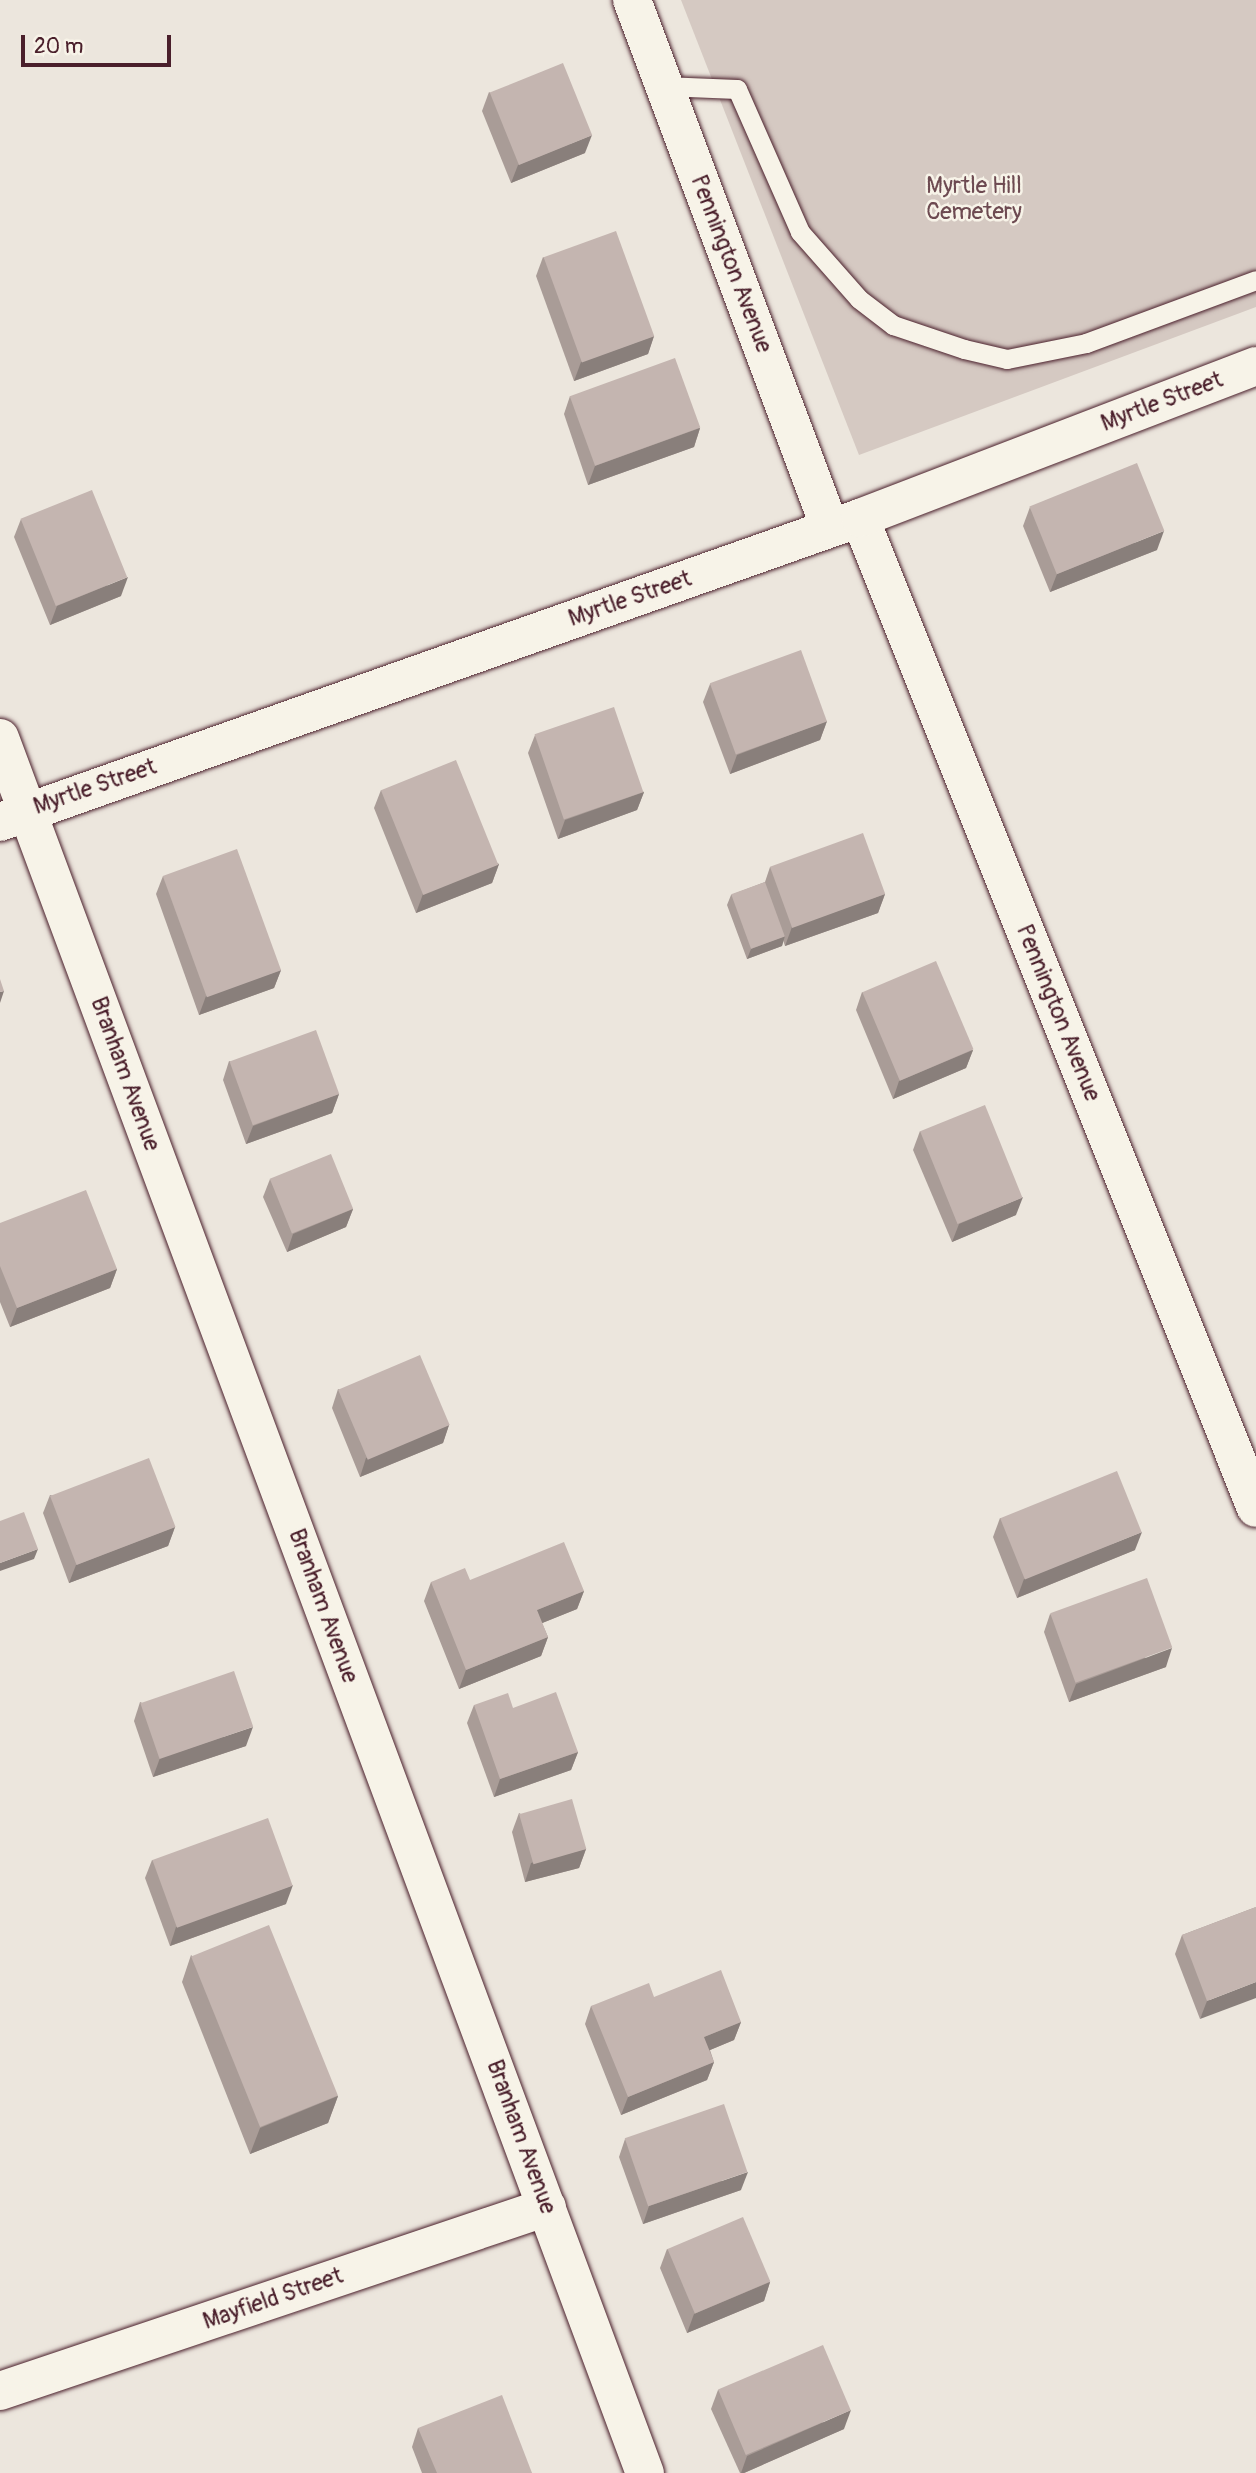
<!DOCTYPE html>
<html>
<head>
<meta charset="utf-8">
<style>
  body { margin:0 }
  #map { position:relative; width:1256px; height:2473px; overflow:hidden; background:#ece6dd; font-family:Pangolin,sans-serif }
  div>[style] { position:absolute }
  .green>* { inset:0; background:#d5c9c2 }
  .roads { filter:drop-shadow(0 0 2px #4a1f2b) drop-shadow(0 0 2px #4a1f2b) }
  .lane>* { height:19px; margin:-9.5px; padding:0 9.5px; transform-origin:9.5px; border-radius:9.5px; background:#f7f3e8 }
  .street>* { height:38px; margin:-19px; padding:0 19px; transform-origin:19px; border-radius:19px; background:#f7f3e8 }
  .wall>* { inset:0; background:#a99c97 }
  .shaded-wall>* { inset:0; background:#897f7b }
  .building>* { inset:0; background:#c4b5b0; transform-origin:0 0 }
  span { translate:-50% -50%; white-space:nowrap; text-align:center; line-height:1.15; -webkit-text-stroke:5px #f7f3e8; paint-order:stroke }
  .park-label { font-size:23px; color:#6d4a51 }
  .street-label { font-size:23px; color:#4a1f2b }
  .scale { position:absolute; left:21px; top:35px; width:150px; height:32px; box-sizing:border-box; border:4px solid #4a1f2b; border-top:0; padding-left:9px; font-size:21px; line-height:24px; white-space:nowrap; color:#4a1f2b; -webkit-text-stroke:5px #f7f3e8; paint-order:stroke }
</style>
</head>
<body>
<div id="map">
  <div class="green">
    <div style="clip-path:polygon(681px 0,1256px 0,1256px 307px,859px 455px)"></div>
  </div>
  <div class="roads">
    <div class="lane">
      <div style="left:663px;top:86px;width:74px;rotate:2.3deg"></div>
      <div style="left:737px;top:89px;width:156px;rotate:66.2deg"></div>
      <div style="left:800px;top:232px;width:89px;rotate:48.6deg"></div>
      <div style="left:859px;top:299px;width:43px;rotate:37.4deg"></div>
      <div style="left:893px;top:325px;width:75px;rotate:18.7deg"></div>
      <div style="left:964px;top:349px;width:44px;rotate:13.1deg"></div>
      <div style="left:1007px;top:359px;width:81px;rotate:-11.4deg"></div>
      <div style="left:1086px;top:343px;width:181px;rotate:-20.3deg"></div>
    </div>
    <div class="street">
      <div style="left:632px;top:0;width:564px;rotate:69.44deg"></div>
      <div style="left:860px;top:518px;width:1066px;rotate:68.2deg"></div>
      <div style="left:0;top:738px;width:1851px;rotate:69.61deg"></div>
      <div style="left:0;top:822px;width:912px;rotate:-19.47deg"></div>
      <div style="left:860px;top:518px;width:424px;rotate:-21deg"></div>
      <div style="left:0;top:2391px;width:577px;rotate:-18.59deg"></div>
    </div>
  </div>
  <div class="wall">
    <div style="clip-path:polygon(489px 92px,585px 153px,511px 183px,482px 111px)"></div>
    <div style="clip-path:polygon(543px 257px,654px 336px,648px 354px,574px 381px,536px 276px)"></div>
    <div style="clip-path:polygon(570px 396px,700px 428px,694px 447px,588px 485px,564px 414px)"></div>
    <div style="clip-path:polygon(1030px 507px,1157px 550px,1050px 592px,1023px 526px)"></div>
    <div style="clip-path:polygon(21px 519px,121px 596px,50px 625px,14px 537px)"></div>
    <div style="clip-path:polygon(710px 684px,827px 721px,820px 740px,730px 774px,703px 702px)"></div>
    <div style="clip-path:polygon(535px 735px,644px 792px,637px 810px,558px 839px,528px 753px)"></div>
    <div style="clip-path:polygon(381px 790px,499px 864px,492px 883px,416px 913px,374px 808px)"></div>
    <div style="clip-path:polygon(770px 867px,885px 894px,878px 913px,785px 946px,783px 940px,782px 946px,747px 959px,727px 905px,731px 895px,765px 882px)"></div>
    <div style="clip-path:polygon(163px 876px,281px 970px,274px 988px,199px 1015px,156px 894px)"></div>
    <div style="clip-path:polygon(862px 992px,973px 1050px,966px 1068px,893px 1099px,856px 1010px)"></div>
    <div style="clip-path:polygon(229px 1061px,339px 1094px,332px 1113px,246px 1144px,223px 1080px)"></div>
    <div style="clip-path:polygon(920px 1131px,1016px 1215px,952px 1242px,913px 1150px)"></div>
    <div style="clip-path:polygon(270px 1179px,353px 1209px,346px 1227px,287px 1252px,263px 1197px)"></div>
    <div style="clip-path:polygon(0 1223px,117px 1269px,110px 1288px,10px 1327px,0 1302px)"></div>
    <div style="clip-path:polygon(338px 1389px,449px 1425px,443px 1443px,360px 1477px,332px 1408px)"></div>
    <div style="clip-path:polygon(50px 1495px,175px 1527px,168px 1546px,69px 1583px,43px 1513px)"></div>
    <div style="clip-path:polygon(1000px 1518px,1135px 1550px,1017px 1598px,993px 1537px)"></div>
    <div style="clip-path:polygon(470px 1580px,584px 1591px,577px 1609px,542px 1623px,548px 1637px,541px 1656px,459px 1689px,424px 1601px,431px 1582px)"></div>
    <div style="clip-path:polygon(1050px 1614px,1166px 1667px,1069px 1702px,1044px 1632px)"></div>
    <div style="clip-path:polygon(140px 1702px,246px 1746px,153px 1777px,134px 1721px)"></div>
    <div style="clip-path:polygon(474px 1705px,513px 1708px,578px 1752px,571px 1770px,494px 1797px,467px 1723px)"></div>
    <div style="clip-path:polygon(519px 1813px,586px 1849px,579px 1868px,525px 1882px,512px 1832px)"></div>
    <div style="clip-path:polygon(152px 1860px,286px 1904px,170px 1946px,145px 1878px)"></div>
    <div style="clip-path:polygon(1256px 1907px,1200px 2019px,1175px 1954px,1182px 1935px)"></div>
    <div style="clip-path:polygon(191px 1955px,338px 2096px,328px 2123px,250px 2154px,182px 1982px)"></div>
    <div style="clip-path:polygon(654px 1997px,741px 2022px,734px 2040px,710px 2050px,714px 2062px,707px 2080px,621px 2115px,585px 2024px,591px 2006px)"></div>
    <div style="clip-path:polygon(625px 2139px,741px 2190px,643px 2224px,619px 2157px)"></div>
    <div style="clip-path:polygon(667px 2249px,770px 2282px,764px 2301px,687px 2333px,660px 2268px)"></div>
    <div style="clip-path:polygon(718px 2390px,844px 2429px,744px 2473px,740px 2473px,711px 2409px)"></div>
    <div style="clip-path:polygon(418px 2428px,532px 2473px,422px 2473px,412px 2447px)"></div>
  </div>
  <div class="shaded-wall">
    <div style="clip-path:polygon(592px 135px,585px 153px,511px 183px,518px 165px)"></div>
    <div style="clip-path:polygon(654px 336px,648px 354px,574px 381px,581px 362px)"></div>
    <div style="clip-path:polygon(700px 428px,694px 447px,588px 485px,595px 466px)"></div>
    <div style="clip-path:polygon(1164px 531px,1157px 550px,1050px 592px,1057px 574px)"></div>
    <div style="clip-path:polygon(128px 577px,121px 596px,50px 625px,57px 606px)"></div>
    <div style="clip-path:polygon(827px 721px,820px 740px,730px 774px,737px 755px)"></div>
    <div style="clip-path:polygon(644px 792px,637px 810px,558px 839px,565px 820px)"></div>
    <div style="clip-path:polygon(499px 864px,492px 883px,416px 913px,423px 894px)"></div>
    <div style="clip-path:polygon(885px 894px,878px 913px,785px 946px,792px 927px)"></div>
    <div style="clip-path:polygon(785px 936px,782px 946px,747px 959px,751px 949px)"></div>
    <div style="clip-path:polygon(281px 970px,274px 988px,199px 1015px,206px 996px)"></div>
    <div style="clip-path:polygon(4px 991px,0 1003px,0 992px)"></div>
    <div style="clip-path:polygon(973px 1050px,966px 1068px,893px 1099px,899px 1081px)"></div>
    <div style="clip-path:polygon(339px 1094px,332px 1113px,246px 1144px,253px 1126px)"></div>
    <div style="clip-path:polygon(1023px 1197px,1016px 1215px,952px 1242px,959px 1224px)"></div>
    <div style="clip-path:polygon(353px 1209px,346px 1227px,287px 1252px,293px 1234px)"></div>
    <div style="clip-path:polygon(117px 1269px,110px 1288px,10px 1327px,17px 1308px)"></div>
    <div style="clip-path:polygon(449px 1425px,443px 1443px,360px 1477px,366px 1458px)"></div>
    <div style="clip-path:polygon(175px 1527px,168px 1546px,69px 1583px,76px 1565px)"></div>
    <div style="clip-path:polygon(1142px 1532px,1135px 1550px,1017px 1598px,1024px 1579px)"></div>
    <div style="clip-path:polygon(38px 1549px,34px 1559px,0 1571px,0 1563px)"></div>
    <div style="clip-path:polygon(584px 1591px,577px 1609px,530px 1628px,537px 1610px)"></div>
    <div style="clip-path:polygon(548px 1637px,541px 1656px,459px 1689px,466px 1670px)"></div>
    <div style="clip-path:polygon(1172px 1648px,1166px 1667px,1069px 1702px,1076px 1684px)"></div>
    <div style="clip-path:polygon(253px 1727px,246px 1746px,153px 1777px,160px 1758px)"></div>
    <div style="clip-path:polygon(578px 1752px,571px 1770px,494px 1797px,500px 1779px)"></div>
    <div style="clip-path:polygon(586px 1849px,579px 1868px,525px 1882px,531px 1863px)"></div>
    <div style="clip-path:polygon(293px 1885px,286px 1904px,170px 1946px,176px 1927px)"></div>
    <div style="clip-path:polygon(1256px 1982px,1256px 1998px,1200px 2019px,1207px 2001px)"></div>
    <div style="clip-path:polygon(741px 2022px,734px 2040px,698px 2055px,704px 2037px)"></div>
    <div style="clip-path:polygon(714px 2062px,707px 2080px,621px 2115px,628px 2097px)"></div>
    <div style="clip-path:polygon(338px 2096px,328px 2123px,250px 2154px,260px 2128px)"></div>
    <div style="clip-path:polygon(748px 2172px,741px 2190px,643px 2224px,649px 2206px)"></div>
    <div style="clip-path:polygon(770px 2282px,764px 2301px,687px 2333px,694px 2314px)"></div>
    <div style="clip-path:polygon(851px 2410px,844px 2429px,744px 2473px,741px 2473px,747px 2456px)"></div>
  </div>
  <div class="building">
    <div style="left:563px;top:63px;width:78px;height:79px;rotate:68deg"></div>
    <div style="left:616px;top:231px;width:112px;height:77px;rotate:70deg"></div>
    <div style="left:675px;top:358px;width:74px;height:112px;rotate:70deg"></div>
    <div style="left:1137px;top:463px;width:73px;height:116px;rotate:68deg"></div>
    <div style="left:92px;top:490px;width:94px;height:77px;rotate:68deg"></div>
    <div style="left:801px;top:650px;width:76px;height:97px;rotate:70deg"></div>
    <div style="left:614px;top:707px;width:90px;height:84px;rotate:71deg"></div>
    <div style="left:456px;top:760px;width:113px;height:81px;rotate:68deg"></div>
    <div style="left:863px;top:833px;width:65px;height:99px;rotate:70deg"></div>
    <div style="left:237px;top:849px;width:129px;height:79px;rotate:70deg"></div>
    <div style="left:765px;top:882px;width:58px;height:36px;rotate:70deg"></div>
    <div style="left:936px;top:961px;width:96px;height:80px;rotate:67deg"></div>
    <div style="clip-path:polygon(0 979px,4px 991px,0 992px)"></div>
    <div style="left:316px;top:1030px;width:68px;height:92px;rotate:70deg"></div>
    <div style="left:985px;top:1105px;width:100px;height:70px;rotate:68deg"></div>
    <div style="left:331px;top:1154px;width:59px;height:66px;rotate:68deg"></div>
    <div style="clip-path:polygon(86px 1190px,117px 1269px,17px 1308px,0 1266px,0 1223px)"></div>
    <div style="left:420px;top:1355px;width:76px;height:89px;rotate:67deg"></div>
    <div style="left:149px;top:1458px;width:74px;height:106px;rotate:69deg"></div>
    <div style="left:1117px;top:1471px;width:66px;height:126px;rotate:68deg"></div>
    <div style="clip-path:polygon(24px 1512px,38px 1549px,0 1563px,0 1521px)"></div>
    <div style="clip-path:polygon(564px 1542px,584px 1591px,537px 1610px,548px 1637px,466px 1670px,431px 1582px,465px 1568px,470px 1580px)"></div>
    <div style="left:1147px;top:1578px;width:74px;height:103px;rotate:70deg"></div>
    <div style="left:234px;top:1671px;width:59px;height:99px;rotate:71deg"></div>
    <div style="clip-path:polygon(556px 1692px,578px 1752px,500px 1779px,474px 1705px,508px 1693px,513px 1708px)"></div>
    <div style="left:572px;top:1799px;width:52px;height:55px;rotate:74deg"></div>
    <div style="left:268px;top:1818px;width:72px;height:123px;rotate:70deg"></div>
    <div style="clip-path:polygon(1256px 1907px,1256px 1982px,1207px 2001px,1182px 1935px)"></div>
    <div style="left:269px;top:1925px;width:184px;height:84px;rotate:68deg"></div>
    <div style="clip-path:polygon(721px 1970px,741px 2022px,704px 2037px,714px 2062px,628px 2097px,591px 2006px,649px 1983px,654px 1997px)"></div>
    <div style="left:724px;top:2104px;width:72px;height:105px;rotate:71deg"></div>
    <div style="left:743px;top:2217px;width:70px;height:82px;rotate:67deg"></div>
    <div style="left:823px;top:2345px;width:71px;height:114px;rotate:67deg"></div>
    <div style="clip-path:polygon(502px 2395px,532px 2473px,437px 2473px,418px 2428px)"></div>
  </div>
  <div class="park-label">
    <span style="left:974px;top:199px">Myrtle Hill<br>Cemetery</span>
  </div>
  <div class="street-label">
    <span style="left:731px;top:264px;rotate:69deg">Pennington Avenue</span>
    <span style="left:1162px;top:402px;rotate:-21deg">Myrtle Street</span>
    <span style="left:630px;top:599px;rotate:-19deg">Myrtle Street</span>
    <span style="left:95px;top:787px;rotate:-19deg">Myrtle Street</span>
    <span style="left:1058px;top:1013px;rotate:68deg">Pennington Avenue</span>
    <span style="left:125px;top:1074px;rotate:70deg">Branham Avenue</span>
    <span style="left:323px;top:1606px;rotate:70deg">Branham Avenue</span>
    <span style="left:521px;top:2137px;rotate:70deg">Branham Avenue</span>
    <span style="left:273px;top:2299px;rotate:-19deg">Mayfield Street</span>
  </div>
  <div class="scale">20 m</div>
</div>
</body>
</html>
